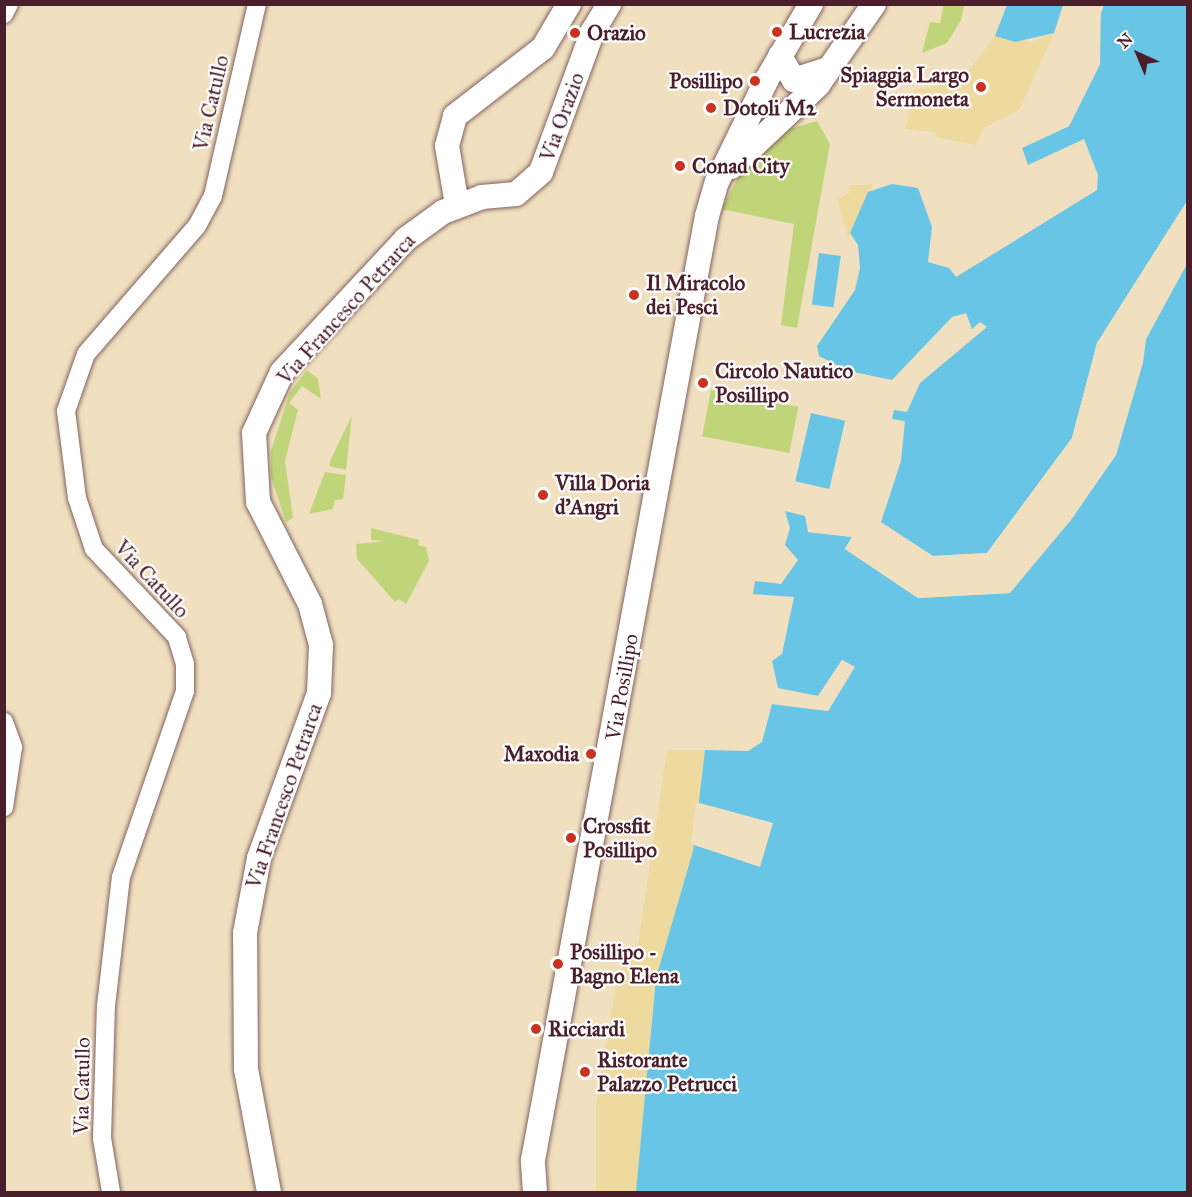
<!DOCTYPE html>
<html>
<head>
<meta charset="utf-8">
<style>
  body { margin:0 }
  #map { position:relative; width:1192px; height:1197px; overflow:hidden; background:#f0e0c0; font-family:"IM FELL Great Primer",serif }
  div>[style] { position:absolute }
  .green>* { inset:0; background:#c0d579; transform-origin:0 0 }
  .sand>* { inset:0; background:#eeda9e }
  .water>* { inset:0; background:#68c5e6; transform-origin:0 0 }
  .pier>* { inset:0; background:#f0e0c0 }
  .roads { filter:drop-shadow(0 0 2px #84635f) drop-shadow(0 0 2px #84635f) }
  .minor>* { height:18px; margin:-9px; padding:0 9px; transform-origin:9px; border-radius:9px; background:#fff }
  .tertiary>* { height:24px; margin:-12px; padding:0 12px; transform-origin:12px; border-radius:12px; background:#fff }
  .dots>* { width:16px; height:16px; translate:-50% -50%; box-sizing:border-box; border:3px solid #fff; border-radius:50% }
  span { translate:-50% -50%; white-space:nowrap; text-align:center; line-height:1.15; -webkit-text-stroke:4.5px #fff; paint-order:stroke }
  .poi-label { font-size:21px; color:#4a1f2b; font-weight:700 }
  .left { translate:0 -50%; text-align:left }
  .right { translate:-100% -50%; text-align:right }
  .street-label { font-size:21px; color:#4a1f2b }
  .frame { position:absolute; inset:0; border:6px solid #4a1f2b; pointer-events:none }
  .north { position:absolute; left:1108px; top:24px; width:60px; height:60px; -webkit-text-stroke:4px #fff; paint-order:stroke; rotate:316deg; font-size:16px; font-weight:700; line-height:24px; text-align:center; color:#4a1f2b }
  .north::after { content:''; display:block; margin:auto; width:21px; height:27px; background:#4a1f2b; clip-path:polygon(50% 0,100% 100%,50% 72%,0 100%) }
</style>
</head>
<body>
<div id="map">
  <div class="green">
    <div style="clip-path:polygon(944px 4px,964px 5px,961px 20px,947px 43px,922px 53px,930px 22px,940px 23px)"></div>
    <div style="clip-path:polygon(817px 121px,830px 144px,797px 328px,781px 325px,794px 224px,721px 209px,747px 162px,782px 131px)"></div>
    <div style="clip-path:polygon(307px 370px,318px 379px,321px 399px,302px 386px,289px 403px,298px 410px,285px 461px,293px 518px,286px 522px,271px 477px,271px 451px,290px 392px)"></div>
    <div style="left:711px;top:390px;width:89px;height:47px;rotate:11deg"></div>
    <div style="clip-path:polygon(352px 415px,346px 470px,329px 466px,331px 459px)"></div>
    <div style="clip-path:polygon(325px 472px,346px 475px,343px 499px,335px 500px,333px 509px,309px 514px)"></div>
    <div style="clip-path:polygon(371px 528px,419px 540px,418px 545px,426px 547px,429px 561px,406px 604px,399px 599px,395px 602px,357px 559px,356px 544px,386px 541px,371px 540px)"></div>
  </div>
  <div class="sand">
    <div style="clip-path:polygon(1054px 33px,1020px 109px,984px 128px,976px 145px,936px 137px,935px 132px,905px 129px,914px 90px,951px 83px,968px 71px,995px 36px,1032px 42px)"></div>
    <div style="clip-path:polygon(850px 185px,873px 185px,848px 238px,837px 199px,849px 193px)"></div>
    <div style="clip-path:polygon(667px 750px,705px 750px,693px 851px,656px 978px,636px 1192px,596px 1192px,596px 1103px,618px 974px,638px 945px)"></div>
  </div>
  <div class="water">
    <div style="clip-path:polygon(1007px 5px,1063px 5px,1054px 33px,1015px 42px,995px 36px)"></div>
    <div style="clip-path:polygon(1104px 5px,1187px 5px,1187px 201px,1097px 343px,1072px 438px,987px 553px,933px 556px,881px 522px,901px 461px,905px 421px,892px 419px,894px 410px,907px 412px,920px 383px,987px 327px,980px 322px,972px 329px,966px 313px,952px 317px,892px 380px,849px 371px,819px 356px,817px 346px,855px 290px,860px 268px,858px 245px,850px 233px,868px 192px,892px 184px,918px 188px,932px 227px,928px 262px,949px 268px,956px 277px,1097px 190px,1098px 175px,1084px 139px,1028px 165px,1022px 148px,1069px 126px,1100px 64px,1097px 24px)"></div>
    <div style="left:819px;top:253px;width:22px;height:52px;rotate:8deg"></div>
    <div style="clip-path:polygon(1187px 264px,1187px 1192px,636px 1192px,656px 978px,693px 851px,705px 750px,748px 751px,762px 742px,772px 704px,828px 711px,854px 667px,842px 660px,818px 696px,778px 688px,772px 661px,782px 654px,794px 597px,753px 594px,755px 581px,781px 584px,798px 560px,785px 545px,790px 528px,785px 511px,805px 516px,808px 532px,852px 537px,845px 549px,918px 598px,1010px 593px,1116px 455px,1146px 339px)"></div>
    <div style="left:811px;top:413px;width:35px;height:70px;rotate:13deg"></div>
  </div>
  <div class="pier">
    <div style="clip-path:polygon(1101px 4px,1100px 64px,1069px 126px,1022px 148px,1067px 124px,1097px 63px,1094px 24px)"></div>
    <div style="clip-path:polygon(1187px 201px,1100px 344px,1074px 439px,989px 555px,932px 559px,879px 524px,933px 556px,987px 553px,1072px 438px,1097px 343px)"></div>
    <div style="clip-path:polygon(1188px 261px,1146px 339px,1143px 363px,1116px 455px,1071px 520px,1010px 593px,918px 598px,845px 549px,852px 537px,808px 532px,808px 516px,811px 529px,853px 535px,856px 543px,848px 547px,919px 595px,1009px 590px,1114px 453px,1143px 338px)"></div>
    <div style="clip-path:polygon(842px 660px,855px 667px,828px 711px,772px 704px,826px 708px,851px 667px,846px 663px,819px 698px,777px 690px,818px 696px)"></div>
    <div style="clip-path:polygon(696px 802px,773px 823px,760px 867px,691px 844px)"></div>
  </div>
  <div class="roads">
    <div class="minor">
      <div style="left:4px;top:14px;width:11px;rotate:-63deg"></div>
      <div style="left:4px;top:722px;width:27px;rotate:70deg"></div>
      <div style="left:13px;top:747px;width:61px;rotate:98.5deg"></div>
      <div style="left:111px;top:1192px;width:55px;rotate:-99.5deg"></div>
      <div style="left:102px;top:1138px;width:132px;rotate:-88.3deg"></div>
      <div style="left:106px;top:1006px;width:130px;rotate:-83.4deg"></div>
      <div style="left:121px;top:877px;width:197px;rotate:-71deg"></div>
      <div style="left:185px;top:691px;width:27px;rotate:-90deg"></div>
      <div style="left:185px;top:664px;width:28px;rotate:-107deg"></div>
      <div style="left:177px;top:637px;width:121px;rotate:-133.3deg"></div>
      <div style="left:94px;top:549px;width:54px;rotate:-108.4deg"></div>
      <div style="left:77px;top:498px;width:88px;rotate:-97.2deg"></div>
      <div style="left:66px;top:411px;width:60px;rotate:-70.7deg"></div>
      <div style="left:86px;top:354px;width:169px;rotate:-49.1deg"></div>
      <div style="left:197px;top:226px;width:34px;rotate:-62deg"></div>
      <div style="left:213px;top:196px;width:197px;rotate:-77.1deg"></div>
    </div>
    <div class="tertiary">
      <div style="left:780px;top:56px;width:28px;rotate:60deg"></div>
      <div style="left:794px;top:80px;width:36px;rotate:-18deg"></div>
      <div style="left:731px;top:167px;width:120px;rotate:-43.3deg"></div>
      <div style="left:818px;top:85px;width:98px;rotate:-55.3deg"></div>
      <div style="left:457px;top:205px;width:60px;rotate:-99.6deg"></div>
      <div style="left:447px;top:146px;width:31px;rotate:-75deg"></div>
      <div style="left:455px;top:116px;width:111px;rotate:-37.7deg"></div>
      <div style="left:543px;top:48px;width:51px;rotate:-59.4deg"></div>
      <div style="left:269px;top:1192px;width:125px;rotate:-100.6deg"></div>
      <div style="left:246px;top:1069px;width:136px;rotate:-90.4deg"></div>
      <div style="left:245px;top:933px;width:76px;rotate:-79.4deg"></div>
      <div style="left:259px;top:858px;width:176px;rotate:-70deg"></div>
      <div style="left:319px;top:693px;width:48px;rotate:-87.6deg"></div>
      <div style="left:321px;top:645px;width:42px;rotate:-105deg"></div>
      <div style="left:310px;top:604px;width:114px;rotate:-117deg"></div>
      <div style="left:258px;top:502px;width:69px;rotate:-93.3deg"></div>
      <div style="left:254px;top:433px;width:67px;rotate:-65.3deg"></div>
      <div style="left:282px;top:372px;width:182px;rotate:-47deg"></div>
      <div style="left:406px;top:239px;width:46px;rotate:-36.1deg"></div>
      <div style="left:443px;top:212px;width:42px;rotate:-21deg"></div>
      <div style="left:482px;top:197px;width:34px;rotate:-5deg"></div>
      <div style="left:516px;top:194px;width:33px;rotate:-41deg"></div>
      <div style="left:541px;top:172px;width:150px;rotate:-69.8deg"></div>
      <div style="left:593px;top:31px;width:31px;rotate:-59deg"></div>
      <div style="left:535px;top:1192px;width:32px;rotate:-94deg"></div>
      <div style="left:533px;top:1160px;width:960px;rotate:-79.56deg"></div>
      <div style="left:707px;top:216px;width:35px;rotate:-74deg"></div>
      <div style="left:717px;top:182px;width:114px;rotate:-64.1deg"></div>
      <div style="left:767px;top:79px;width:87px;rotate:-59.6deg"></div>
    </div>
  </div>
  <div class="dots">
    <div style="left:777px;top:32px;background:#c8321e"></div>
    <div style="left:575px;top:33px;background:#c8321e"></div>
    <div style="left:755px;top:81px;background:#c8321e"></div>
    <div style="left:981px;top:87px;background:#c8321e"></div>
    <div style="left:711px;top:108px;background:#c8321e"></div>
    <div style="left:680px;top:166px;background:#c8321e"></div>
    <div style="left:634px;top:295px;background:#c8321e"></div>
    <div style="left:703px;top:383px;background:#c8321e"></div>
    <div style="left:543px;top:495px;background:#c8321e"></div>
    <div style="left:591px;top:754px;background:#c8321e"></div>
    <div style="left:571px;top:838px;background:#c8321e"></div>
    <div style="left:558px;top:964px;background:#c8321e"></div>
    <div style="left:536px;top:1029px;background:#c8321e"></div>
    <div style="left:585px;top:1072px;background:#c8321e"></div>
  </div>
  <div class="poi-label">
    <span class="left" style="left:789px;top:32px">Lucrezia</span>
    <span class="left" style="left:587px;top:33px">Orazio</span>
    <span class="right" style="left:969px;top:87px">Spiaggia Largo<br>Sermoneta</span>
    <span class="right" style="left:743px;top:81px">Posillipo</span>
    <span class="left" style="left:723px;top:108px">Dotoli M2</span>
    <span class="left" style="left:692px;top:166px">Conad City</span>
    <span class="left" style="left:646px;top:295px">Il Miracolo<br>dei Pesci</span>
    <span class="left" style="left:715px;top:383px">Circolo Nautico<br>Posillipo</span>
    <span class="left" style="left:555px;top:495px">Villa Doria<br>d'Angri</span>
    <span class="right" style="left:579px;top:754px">Maxodia</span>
    <span class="left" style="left:583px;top:838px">Crossfit<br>Posillipo</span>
    <span class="left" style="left:570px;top:964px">Posillipo -<br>Bagno Elena</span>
    <span class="left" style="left:548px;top:1029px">Ricciardi</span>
    <span class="left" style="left:597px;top:1072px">Ristorante<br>Palazzo Petrucci</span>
  </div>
  <div class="street-label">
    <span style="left:211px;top:103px;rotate:-77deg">Via Catullo</span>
    <span style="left:562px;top:117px;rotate:-70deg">Via Orazio</span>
    <span style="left:346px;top:309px;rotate:-48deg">Via Francesco Petrarca</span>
    <span style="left:152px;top:579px;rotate:47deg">Via Catullo</span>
    <span style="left:622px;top:687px;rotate:-80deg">Via Posillipo</span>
    <span style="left:284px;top:796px;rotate:-71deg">Via Francesco Petrarca</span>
    <span style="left:82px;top:1086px;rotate:-89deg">Via Catullo</span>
  </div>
  <div class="frame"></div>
  <div class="north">N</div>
</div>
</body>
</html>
